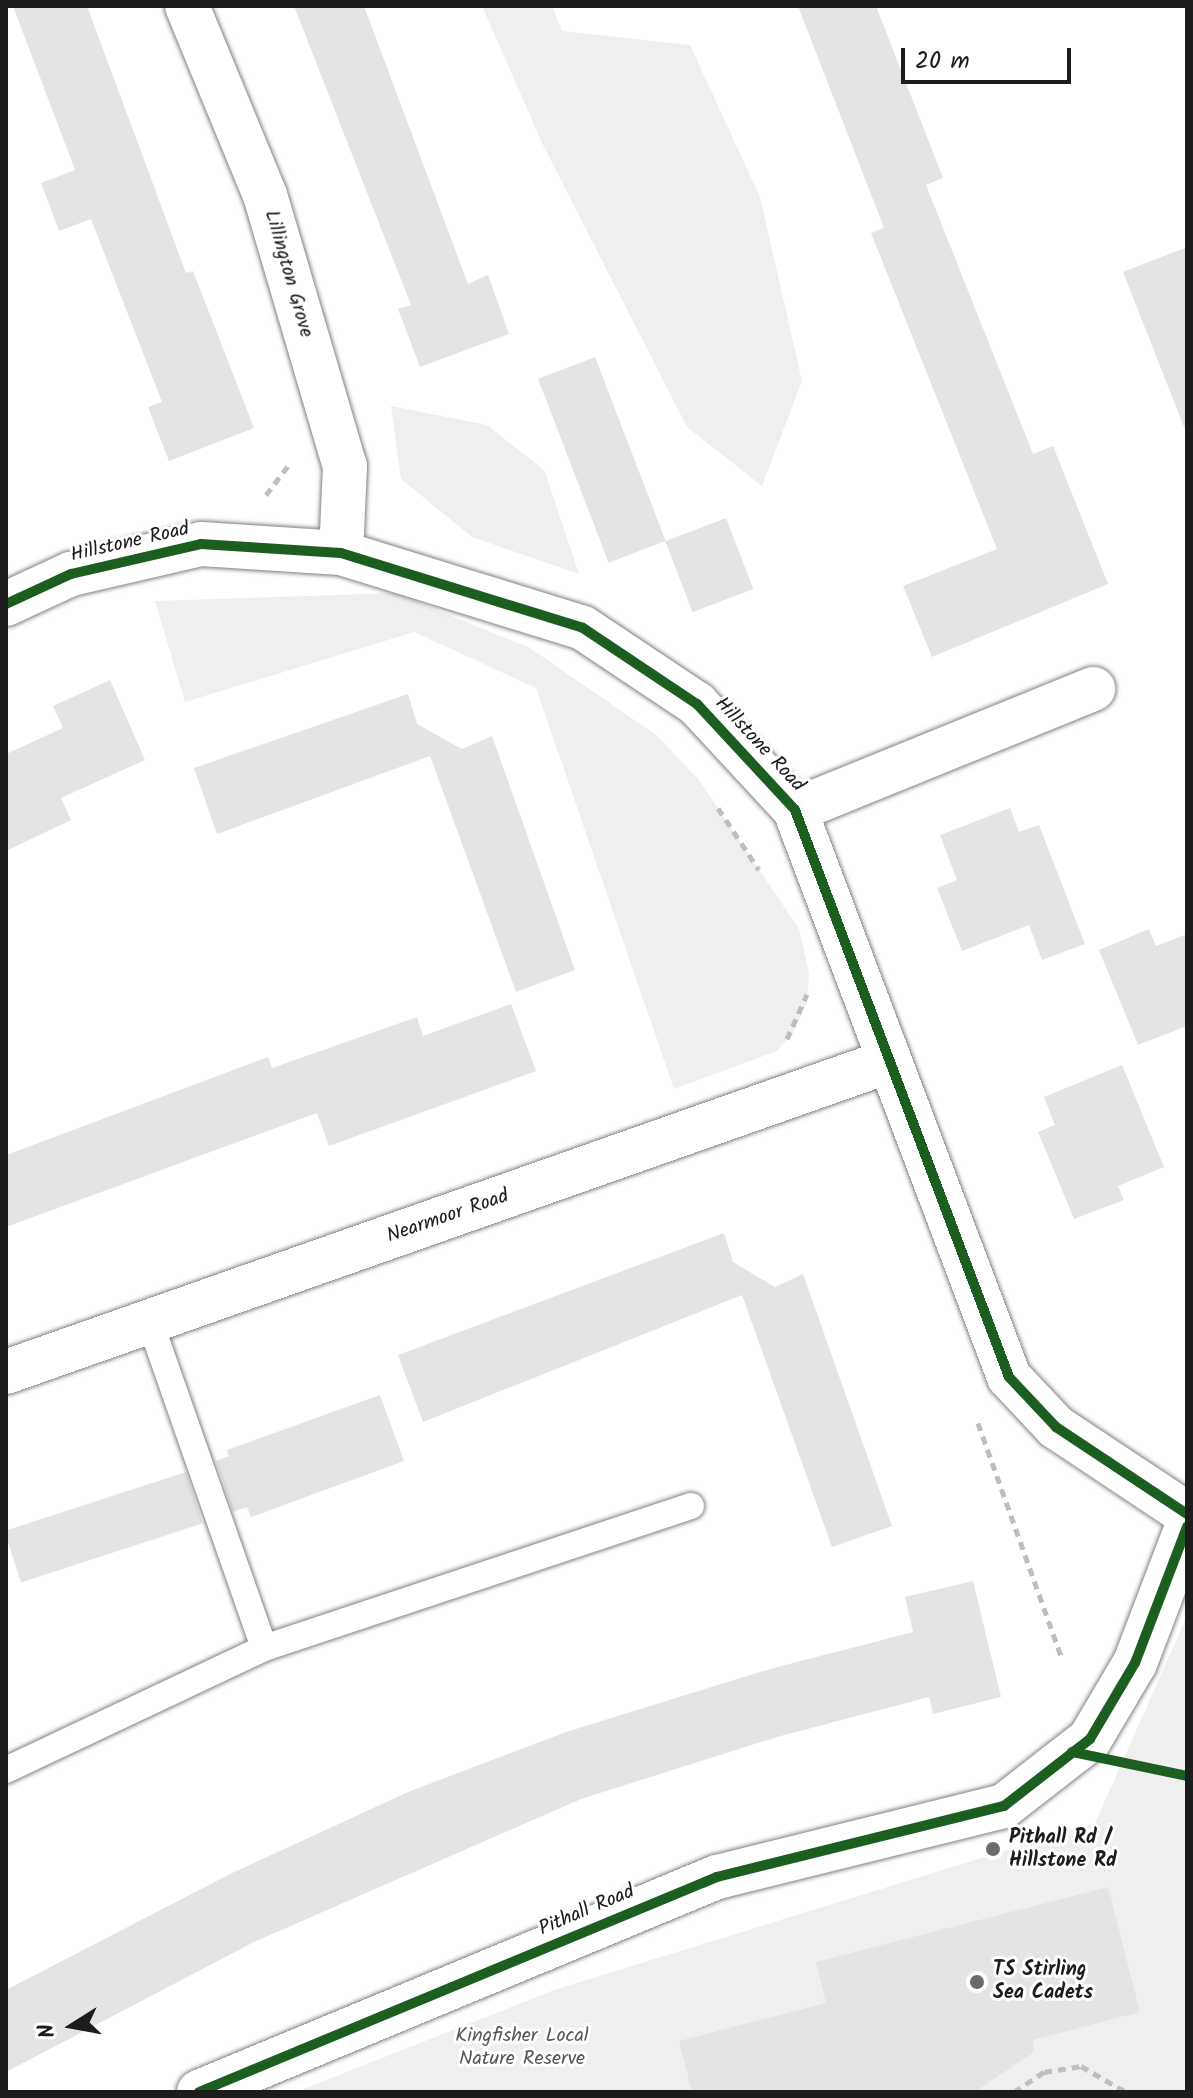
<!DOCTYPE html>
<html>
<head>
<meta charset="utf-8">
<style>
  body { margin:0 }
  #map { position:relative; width:1193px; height:2098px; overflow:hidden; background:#fff; font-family:Kalam,sans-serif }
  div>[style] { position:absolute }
  .green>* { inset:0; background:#efefef }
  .building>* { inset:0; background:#e4e4e4; transform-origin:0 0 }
  .path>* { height:5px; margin-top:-2.5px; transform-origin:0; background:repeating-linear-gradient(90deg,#bebebe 0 8px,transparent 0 14px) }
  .roads { filter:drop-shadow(0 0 2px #828282) drop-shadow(0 0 2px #828282) }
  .service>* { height:26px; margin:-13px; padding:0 13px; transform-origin:13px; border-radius:13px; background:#fff }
  .minor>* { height:44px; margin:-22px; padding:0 22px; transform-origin:22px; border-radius:22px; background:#fff }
  .cycleway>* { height:10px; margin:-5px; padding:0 5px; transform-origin:5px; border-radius:5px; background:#1b5e20 }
  .dots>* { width:22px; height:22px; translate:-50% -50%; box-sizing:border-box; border:4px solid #fff; border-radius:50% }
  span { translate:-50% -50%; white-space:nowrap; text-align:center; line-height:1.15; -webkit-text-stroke:6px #fff; paint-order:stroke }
  .street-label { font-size:20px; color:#1c1c1c }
  .poi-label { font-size:20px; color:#1c1c1c; font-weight:700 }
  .left { translate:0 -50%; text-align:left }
  .park-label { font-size:20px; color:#575757 }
  .frame { position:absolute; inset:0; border:8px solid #1c1c1c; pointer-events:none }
  .north { position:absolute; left:32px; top:1986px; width:80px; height:80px; -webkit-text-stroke:6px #fff; paint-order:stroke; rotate:259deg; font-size:22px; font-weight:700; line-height:32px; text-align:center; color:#1c1c1c }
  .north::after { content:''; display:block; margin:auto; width:28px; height:36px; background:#1c1c1c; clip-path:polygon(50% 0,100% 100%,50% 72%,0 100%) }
  .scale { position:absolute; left:901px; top:48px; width:170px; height:36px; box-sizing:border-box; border:4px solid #1c1c1c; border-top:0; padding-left:10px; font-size:24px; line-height:28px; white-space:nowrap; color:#1c1c1c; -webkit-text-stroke:6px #fff; paint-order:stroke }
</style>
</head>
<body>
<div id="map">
  <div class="green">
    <div style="clip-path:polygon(482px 6px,552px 6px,562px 31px,690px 45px,760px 197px,802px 381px,762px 486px,687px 427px,542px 143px)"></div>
    <div style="clip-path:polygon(391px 406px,487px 425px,544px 470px,579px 574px,472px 537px,401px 479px)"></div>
    <div style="clip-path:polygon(395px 593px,530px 648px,656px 735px,699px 780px,799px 929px,809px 973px,807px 1002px,794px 1031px,777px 1051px,674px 1089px,536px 688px,414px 632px,185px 702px,155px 601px)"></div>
    <div style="clip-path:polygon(1187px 1616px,1187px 2092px,296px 2092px,554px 1990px,1095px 1823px)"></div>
  </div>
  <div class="building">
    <div style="clip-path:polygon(13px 6px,87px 6px,186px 273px,193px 271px,254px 428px,169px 461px,148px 407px,162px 402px,91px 219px,59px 231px,41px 183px,75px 170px)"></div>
    <div style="clip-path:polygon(294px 6px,364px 6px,468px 284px,488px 275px,509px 334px,420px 367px,398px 309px,411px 305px)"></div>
    <div style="clip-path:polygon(798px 6px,876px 6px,943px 178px,926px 185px,1033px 454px,1053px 446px,1108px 584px,932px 657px,903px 586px,997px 549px,871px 233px,884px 228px)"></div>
    <div style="clip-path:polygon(1187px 247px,1187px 427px,1184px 427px,1123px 272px)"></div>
    <div style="left:595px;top:357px;width:197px;height:61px;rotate:69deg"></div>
    <div style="left:726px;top:518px;width:76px;height:65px;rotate:69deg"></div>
    <div style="clip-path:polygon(110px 680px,145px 760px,61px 798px,71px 820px,6px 851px,6px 754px,63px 728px,53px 706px)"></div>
    <div style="clip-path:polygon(408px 694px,417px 724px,462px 749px,492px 736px,575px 970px,516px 992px,430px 756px,217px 834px,194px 768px)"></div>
    <div style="clip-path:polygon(1010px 808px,1019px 832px,1039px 825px,1085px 944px,1042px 960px,1029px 925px,962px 951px,937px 888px,957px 880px,940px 835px)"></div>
    <div style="clip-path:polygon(1149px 929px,1156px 946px,1187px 934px,1187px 1026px,1138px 1045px,1099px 950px)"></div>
    <div style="clip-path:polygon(511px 1004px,536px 1071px,329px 1146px,317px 1113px,6px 1227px,6px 1155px,268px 1057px,272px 1068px,417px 1017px,423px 1036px)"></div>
    <div style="clip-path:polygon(1122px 1065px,1164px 1167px,1118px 1186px,1124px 1200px,1074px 1219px,1038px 1132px,1055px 1125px,1044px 1097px)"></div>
    <div style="clip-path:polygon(724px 1233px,733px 1262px,775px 1287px,803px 1274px,892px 1526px,832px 1547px,742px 1295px,423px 1422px,398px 1355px)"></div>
    <div style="clip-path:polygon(380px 1395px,404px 1461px,251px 1517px,247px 1507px,233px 1512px,216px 1461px,229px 1456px,227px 1450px)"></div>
    <div style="left:186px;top:1472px;width:54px;height:191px;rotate:72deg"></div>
    <div style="clip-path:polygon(973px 1581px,1001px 1697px,933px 1714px,929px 1697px,777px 1737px,581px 1799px,254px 1942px,6px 2072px,6px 1990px,230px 1874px,408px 1792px,566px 1732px,770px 1669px,913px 1632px,905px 1597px)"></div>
    <div style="clip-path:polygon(1108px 1887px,1140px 2012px,1033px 2040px,1034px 2052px,974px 2092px,692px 2092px,679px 2041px,826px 2003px,816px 1962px)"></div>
  </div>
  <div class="path">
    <div style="left:266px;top:495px;width:38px;rotate:-53deg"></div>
    <div style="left:718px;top:808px;width:74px;rotate:56.5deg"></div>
    <div style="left:787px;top:1039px;width:49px;rotate:-66deg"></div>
    <div style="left:978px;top:1423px;width:247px;rotate:70.4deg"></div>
    <div style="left:1014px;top:2092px;width:36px;rotate:-34deg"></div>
    <div style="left:1044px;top:2072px;width:37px;rotate:-9deg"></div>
    <div style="left:1081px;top:2066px;width:52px;rotate:30deg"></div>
  </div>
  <div class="roads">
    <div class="service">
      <div style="left:150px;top:1322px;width:345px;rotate:70.7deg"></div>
      <div style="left:6px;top:1770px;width:285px;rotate:-25.3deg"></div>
      <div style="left:264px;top:1648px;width:450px;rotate:-18.4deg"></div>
    </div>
    <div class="minor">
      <div style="left:187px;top:6px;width:204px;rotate:67.6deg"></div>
      <div style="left:265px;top:195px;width:283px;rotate:73.6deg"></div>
      <div style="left:345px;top:466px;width:87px;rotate:92.6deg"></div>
      <div style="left:6px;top:604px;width:72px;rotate:-24.8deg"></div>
      <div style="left:71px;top:574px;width:133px;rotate:-13deg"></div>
      <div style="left:201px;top:544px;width:140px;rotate:3.7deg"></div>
      <div style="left:341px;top:553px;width:253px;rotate:17.2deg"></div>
      <div style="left:583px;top:628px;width:137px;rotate:33.7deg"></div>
      <div style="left:697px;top:704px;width:144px;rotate:47.2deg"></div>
      <div style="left:795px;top:810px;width:606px;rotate:69.32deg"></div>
      <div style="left:1009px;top:1377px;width:69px;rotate:46.8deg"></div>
      <div style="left:1056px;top:1427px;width:157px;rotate:33.6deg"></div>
      <div style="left:795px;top:810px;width:322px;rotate:-22.1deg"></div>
      <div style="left:6px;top:1372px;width:936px;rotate:-19.4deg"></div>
      <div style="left:199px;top:2092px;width:561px;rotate:-22.54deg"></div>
      <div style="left:717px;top:1877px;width:296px;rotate:-13.9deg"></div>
      <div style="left:1004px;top:1806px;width:109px;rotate:-37.9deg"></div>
      <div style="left:1090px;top:1739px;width:88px;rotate:-59.4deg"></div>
      <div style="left:1135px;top:1663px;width:146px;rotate:-69.1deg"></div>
    </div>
  </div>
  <div class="cycleway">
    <div style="left:6px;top:604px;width:72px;rotate:-24.8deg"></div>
    <div style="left:71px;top:574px;width:133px;rotate:-13deg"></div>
    <div style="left:201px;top:544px;width:140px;rotate:3.7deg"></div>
    <div style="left:341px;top:553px;width:253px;rotate:17.2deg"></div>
    <div style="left:583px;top:628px;width:137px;rotate:33.7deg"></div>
    <div style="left:697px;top:704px;width:144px;rotate:47.2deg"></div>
    <div style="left:795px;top:810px;width:606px;rotate:69.32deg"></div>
    <div style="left:1009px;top:1377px;width:69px;rotate:46.8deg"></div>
    <div style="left:1056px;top:1427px;width:157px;rotate:33.6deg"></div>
    <div style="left:1072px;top:1752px;width:117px;rotate:11.8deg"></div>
    <div style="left:199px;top:2092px;width:561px;rotate:-22.54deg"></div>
    <div style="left:717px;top:1877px;width:296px;rotate:-13.9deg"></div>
    <div style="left:1004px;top:1806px;width:109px;rotate:-37.9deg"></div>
    <div style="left:1090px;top:1739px;width:88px;rotate:-59.4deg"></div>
    <div style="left:1135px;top:1663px;width:146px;rotate:-69.1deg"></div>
  </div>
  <div class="dots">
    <div style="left:993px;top:1849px;background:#6b6b6b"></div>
    <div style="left:977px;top:1982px;background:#6b6b6b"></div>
  </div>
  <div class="street-label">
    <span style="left:288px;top:274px;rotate:74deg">Lillington Grove</span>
    <span style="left:130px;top:543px;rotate:-13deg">Hillstone Road</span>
    <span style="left:759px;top:745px;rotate:47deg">Hillstone Road</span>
    <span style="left:448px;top:1217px;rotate:-19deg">Nearmoor Road</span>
    <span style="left:587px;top:1911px;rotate:-23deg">Pithall Road</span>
  </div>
  <div class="poi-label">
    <span class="left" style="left:1009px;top:1850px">Pithall Rd /<br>Hillstone Rd</span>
    <span class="left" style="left:993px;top:1982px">TS Stirling<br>Sea Cadets</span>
  </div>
  <div class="park-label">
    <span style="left:522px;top:2048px">Kingfisher Local<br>Nature Reserve</span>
  </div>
  <div class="frame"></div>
  <div class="north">N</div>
  <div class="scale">20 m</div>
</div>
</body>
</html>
